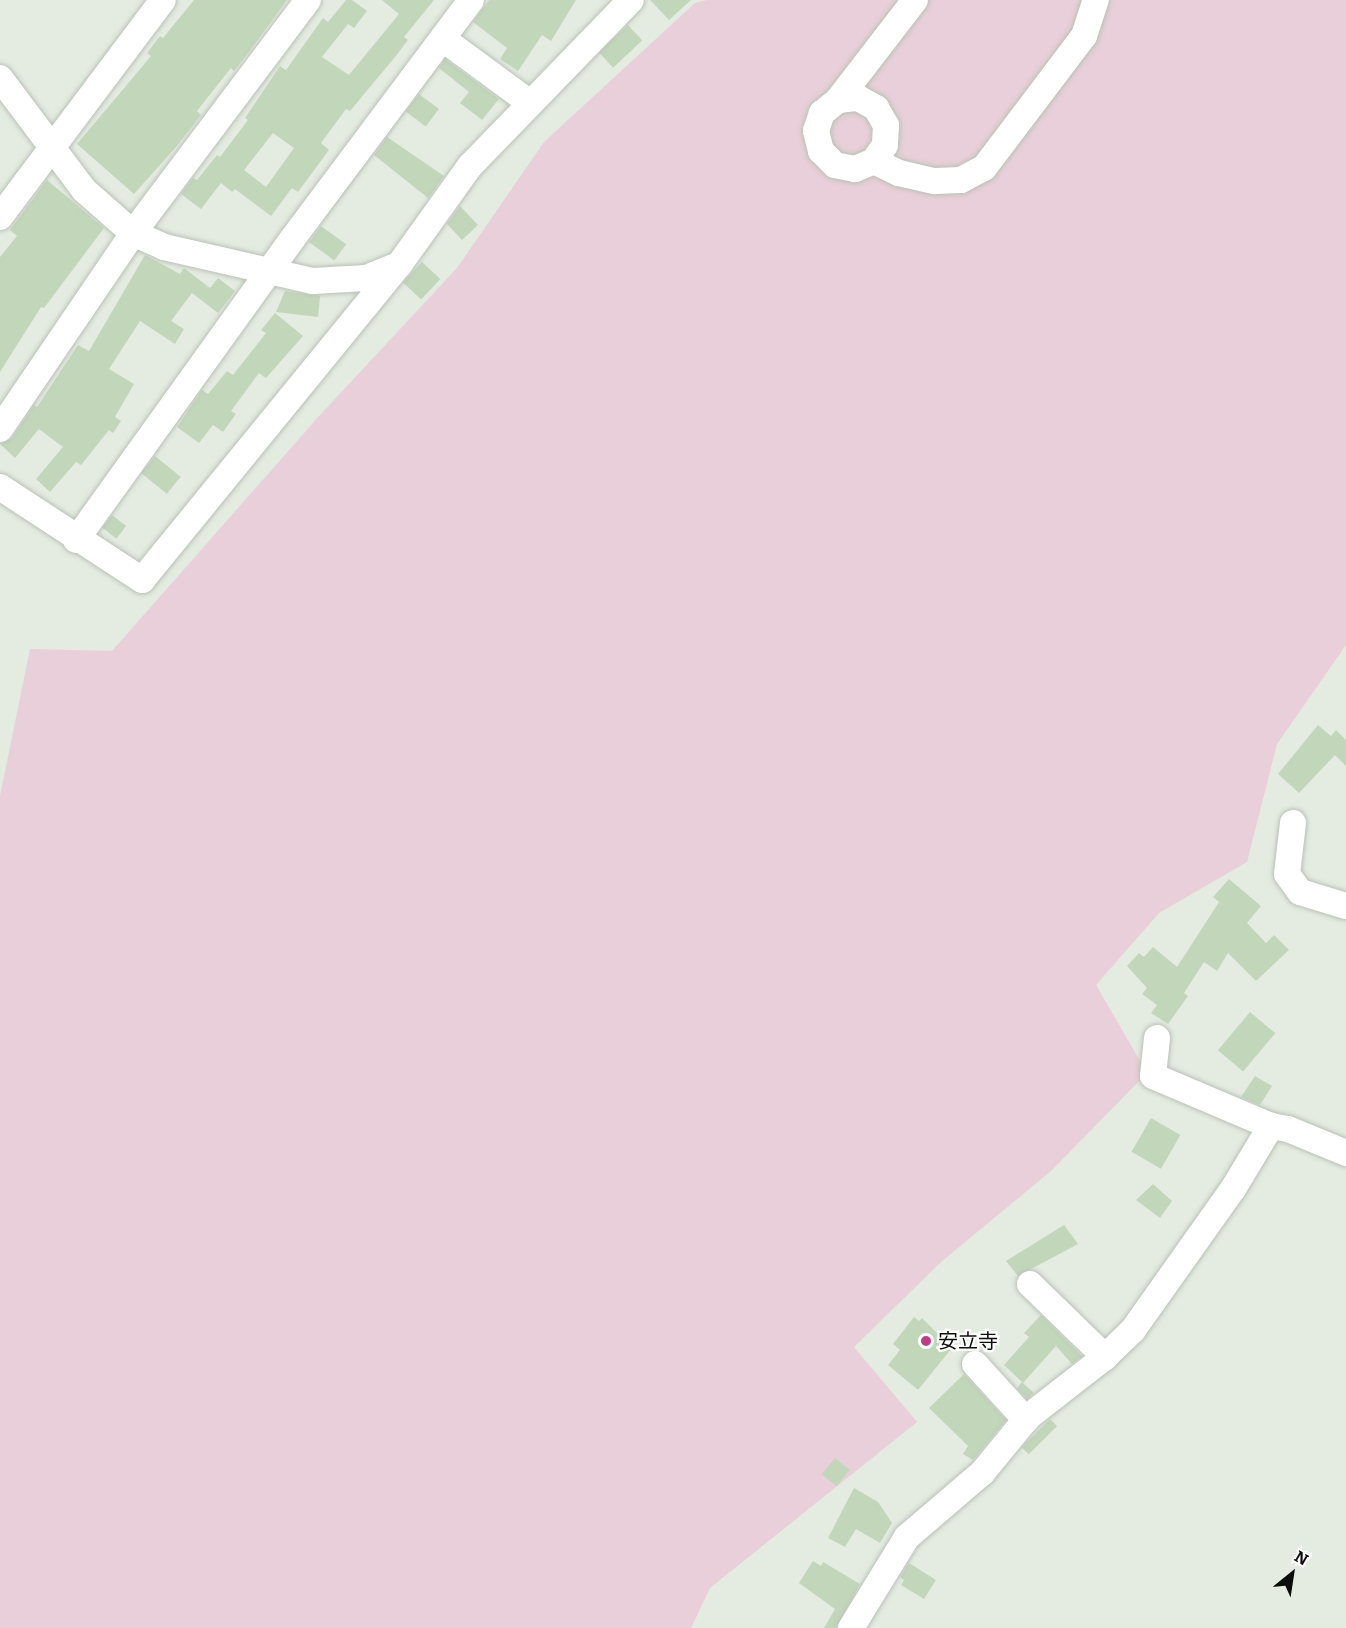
<!DOCTYPE html>
<html>
<head>
<meta charset="utf-8">
<style>
  body { margin:0 }
  #map { position:relative; width:1346px; height:1628px; overflow:hidden; background:#e4ebe1; font-family:Bitter,"Noto Sans JP",serif }
  div>[style] { position:absolute }
  .green>* { inset:0; background:#e8cfd9 }
  .building>* { inset:0; background:#c2d7ba; transform-origin:0 0 }
  .roads { filter:drop-shadow(0 0 2px #bac1b7) drop-shadow(0 0 2px #bac1b7) }
  .minor>* { height:26px; margin:-13px; padding:0 13px; transform-origin:13px; border-radius:13px; background:#fff }
  .dots>* { width:16px; height:16px; translate:-50% -50%; box-sizing:border-box; border:3px solid #fff; border-radius:50% }
  span { translate:-50% -50%; white-space:nowrap; text-align:center; line-height:1.15; -webkit-text-stroke:4.5px #fff; paint-order:stroke }
  .poi-label { font-size:20px; color:#0b0d0a }
  .left { translate:0 -50%; text-align:left }
  .north { position:absolute; left:1262px; top:1544px; width:60px; height:60px; -webkit-text-stroke:4px #fff; paint-order:stroke; rotate:30deg; font-size:16px; font-weight:700; line-height:24px; text-align:center; color:#0b0d0a }
  .north::after { content:''; display:block; margin:auto; width:21px; height:27px; background:#0b0d0a; clip-path:polygon(50% 0,100% 100%,50% 72%,0 100%) }
</style>
</head>
<body>
<div id="map">
  <div class="green">
    <div style="clip-path:polygon(707px 0,1346px 0,1346px 645px,1277px 744px,1247px 862px,1159px 913px,1096px 985px,1147px 1073px,1051px 1171px,941px 1262px,854px 1347px,917px 1422px,710px 1588px,691px 1628px,0 1628px,0 796px,30px 649px,112px 651px,320px 415px,457px 268px,544px 142px,695px 3px)"></div>
  </div>
  <div class="building">
    <div style="clip-path:polygon(194px 0,287px 0,248px 53px,234px 71px,231px 68px,197px 111px,201px 115px,176px 147px,134px 194px,77px 144px,151px 56px,147px 53px,160px 36px,163px 38px)"></div>
    <div style="clip-path:polygon(evenodd,346px 0,352px 0,367px 11px,354px 28px,348px 24px,322px 57px,349px 75px,399px 14px,382px 0,434px 0,404px 37px,408px 40px,395px 57px,350px 111px,346px 109px,321px 143px,329px 150px,298px 192px,292px 188px,271px 216px,235px 189px,232px 192px,221px 183px,201px 209px,181px 194px,193px 178px,197px 180px,217px 155px,220px 157px,248px 120px,245px 118px,280px 66px,286px 70px,323px 18px,328px 22px,346px 0,273px 133px,294px 148px,266px 187px,244px 170px,273px 133px)"></div>
    <div style="clip-path:polygon(489px 0,576px 0,551px 41px,542px 35px,518px 71px,500px 59px,507px 48px,473px 22px)"></div>
    <div style="clip-path:polygon(650px 0,691px 0,669px 20px)"></div>
    <div style="left:628px;top:25px;width:21px;height:40px;rotate:47deg"></div>
    <div style="clip-path:polygon(445px 59px,499px 99px,482px 120px,460px 103px,469px 92px,439px 68px)"></div>
    <div style="left:419px;top:94px;width:25px;height:22px;rotate:37deg"></div>
    <div style="clip-path:polygon(387px 137px,444px 176px,428px 198px,374px 155px)"></div>
    <div style="clip-path:polygon(47px 180px,104px 228px,44px 308px,41px 307px,0 372px,0 257px,17px 236px,10px 230px)"></div>
    <div style="clip-path:polygon(460px 206px,478px 225px,462px 240px,447px 224px)"></div>
    <div style="left:321px;top:226px;width:31px;height:20px;rotate:36deg"></div>
    <div style="clip-path:polygon(145px 255px,180px 274px,184px 268px,210px 288px,218px 278px,235px 291px,218px 313px,192px 293px,171px 321px,184px 329px,175px 344px,140px 321px,109px 369px,134px 384px,115px 417px,121px 421px,113px 433px,109px 430px,81px 465px,76px 462px,50px 492px,36px 479px,63px 447px,39px 429px,15px 458px,0 444px,12px 438px,34px 405px,37px 407px,78px 345px,89px 351px)"></div>
    <div style="left:422px;top:262px;width:25px;height:28px;rotate:43deg"></div>
    <div style="clip-path:polygon(285px 291px,320px 296px,318px 317px,276px 312px)"></div>
    <div style="clip-path:polygon(275px 313px,303px 336px,266px 378px,259px 373px,231px 411px,236px 414px,223px 432px,213px 425px,199px 443px,177px 427px,202px 390px,208px 394px,227px 371px,233px 375px,266px 333px,261px 330px)"></div>
    <div style="left:155px;top:456px;width:33px;height:22px;rotate:39deg"></div>
    <div style="left:112px;top:515px;width:18px;height:16px;rotate:38deg"></div>
    <div style="clip-path:polygon(1318px 725px,1331px 736px,1336px 730px,1346px 740px,1346px 766px,1335px 755px,1299px 793px,1278px 774px)"></div>
    <div style="clip-path:polygon(1229px 879px,1261px 906px,1247px 923px,1266px 943px,1274px 935px,1289px 950px,1256px 981px,1228px 953px,1217px 971px,1204px 962px,1184px 993px,1188px 996px,1168px 1024px,1151px 1013px,1157px 1005px,1142px 994px,1147px 988px,1127px 966px,1139px 953px,1144px 957px,1153px 947px,1177px 967px,1219px 902px,1213px 897px)"></div>
    <div style="left:1250px;top:1012px;width:33px;height:50px;rotate:40deg"></div>
    <div style="clip-path:polygon(1255px 1076px,1272px 1086px,1260px 1105px,1241px 1097px)"></div>
    <div style="left:1151px;top:1118px;width:34px;height:39px;rotate:30deg"></div>
    <div style="clip-path:polygon(1153px 1184px,1172px 1201px,1160px 1218px,1136px 1200px)"></div>
    <div style="clip-path:polygon(1064px 1225px,1078px 1244px,1018px 1276px,1006px 1261px)"></div>
    <div style="clip-path:polygon(1041px 1315px,1082px 1356px,1072px 1364px,1056px 1346px,1023px 1383px,1004px 1365px,1029px 1337px,1024px 1333px)"></div>
    <div style="clip-path:polygon(914px 1317px,919px 1321px,922px 1318px,952px 1348px,918px 1390px,888px 1365px,900px 1350px,893px 1344px)"></div>
    <div style="clip-path:polygon(964px 1374px,1006px 1420px,973px 1460px,963px 1454px,968px 1446px,929px 1408px)"></div>
    <div style="clip-path:polygon(1022px 1382px,1034px 1393px,1027px 1399px,1017px 1388px)"></div>
    <div style="left:1050px;top:1419px;width:10px;height:40px;rotate:45deg"></div>
    <div style="left:835px;top:1458px;width:19px;height:21px;rotate:39deg"></div>
    <div style="clip-path:polygon(854px 1488px,878px 1502px,892px 1523px,880px 1543px,856px 1529px,845px 1547px,828px 1538px)"></div>
    <div style="clip-path:polygon(813px 1561px,821px 1566px,823px 1562px,860px 1584px,836px 1628px,824px 1628px,835px 1609px,799px 1583px)"></div>
    <div style="clip-path:polygon(909px 1563px,936px 1580px,924px 1599px,901px 1585px,904px 1580px,900px 1577px)"></div>
  </div>
  <div class="roads">
    <div class="minor">
      <div style="left:443px;top:39px;width:108px;rotate:36.3deg"></div>
      <div style="left:0;top:78px;width:140px;rotate:53.1deg"></div>
      <div style="left:84px;top:190px;width:65px;rotate:41.3deg"></div>
      <div style="left:133px;top:233px;width:34px;rotate:24deg"></div>
      <div style="left:164px;top:247px;width:153px;rotate:12.9deg"></div>
      <div style="left:313px;top:281px;width:53px;rotate:-3.2deg"></div>
      <div style="left:366px;top:278px;width:32px;rotate:-22deg"></div>
      <div style="left:838px;top:100px;width:20px;rotate:-6deg"></div>
      <div style="left:858px;top:98px;width:21px;rotate:29deg"></div>
      <div style="left:876px;top:108px;width:20px;rotate:60deg"></div>
      <div style="left:886px;top:125px;width:20px;rotate:93deg"></div>
      <div style="left:885px;top:145px;width:19px;rotate:125deg"></div>
      <div style="left:874px;top:161px;width:21px;rotate:157deg"></div>
      <div style="left:855px;top:169px;width:20px;rotate:-169deg"></div>
      <div style="left:835px;top:165px;width:20px;rotate:-135deg"></div>
      <div style="left:821px;top:151px;width:21px;rotate:-104deg"></div>
      <div style="left:816px;top:131px;width:19px;rotate:-72deg"></div>
      <div style="left:822px;top:113px;width:21px;rotate:-39deg"></div>
      <div style="left:838px;top:100px;width:126px;rotate:-52.4deg"></div>
      <div style="left:874px;top:161px;width:28px;rotate:26deg"></div>
      <div style="left:899px;top:173px;width:37px;rotate:13deg"></div>
      <div style="left:935px;top:181px;width:26px;rotate:-2deg"></div>
      <div style="left:961px;top:180px;width:26px;rotate:-28deg"></div>
      <div style="left:984px;top:168px;width:166px;rotate:-52.9deg"></div>
      <div style="left:1084px;top:36px;width:38px;rotate:-72deg"></div>
      <div style="left:0;top:217px;width:271px;rotate:-53.1deg"></div>
      <div style="left:0;top:429px;width:237px;rotate:-55.8deg"></div>
      <div style="left:133px;top:233px;width:291px;rotate:-53.1deg"></div>
      <div style="left:0;top:487px;width:170px;rotate:33.2deg"></div>
      <div style="left:142px;top:580px;width:407px;rotate:-50.8deg"></div>
      <div style="left:399px;top:265px;width:122px;rotate:-54.4deg"></div>
      <div style="left:470px;top:166px;width:231px;rotate:-45.9deg"></div>
      <div style="left:76px;top:540px;width:372px;rotate:-54.3deg"></div>
      <div style="left:293px;top:238px;width:297px;rotate:-53.2deg"></div>
      <div style="left:1293px;top:823px;width:51px;rotate:96.7deg"></div>
      <div style="left:1287px;top:874px;width:22px;rotate:54deg"></div>
      <div style="left:1300px;top:892px;width:48px;rotate:16.9deg"></div>
      <div style="left:1157px;top:1038px;width:38px;rotate:96deg"></div>
      <div style="left:1153px;top:1076px;width:128px;rotate:23deg"></div>
      <div style="left:1030px;top:1284px;width:105px;rotate:44.2deg"></div>
      <div style="left:975px;top:1364px;width:76px;rotate:47.7deg"></div>
      <div style="left:851px;top:1628px;width:107px;rotate:-58.4deg"></div>
      <div style="left:907px;top:1537px;width:99px;rotate:-40.5deg"></div>
      <div style="left:982px;top:1473px;width:72px;rotate:-50.6deg"></div>
      <div style="left:1028px;top:1417px;width:98px;rotate:-37.9deg"></div>
      <div style="left:1105px;top:1357px;width:39px;rotate:-44deg"></div>
      <div style="left:1133px;top:1330px;width:173px;rotate:-54.7deg"></div>
      <div style="left:1233px;top:1189px;width:74px;rotate:-58.9deg"></div>
      <div style="left:1271px;top:1126px;width:17px;rotate:10deg"></div>
      <div style="left:1288px;top:1129px;width:63px;rotate:22.5deg"></div>
    </div>
  </div>
  <div class="dots">
    <div style="left:926px;top:1341px;background:#be3c84"></div>
  </div>
  <div class="poi-label">
    <span class="left" style="left:938px;top:1341px">安立寺</span>
  </div>
  <div class="north">N</div>
</div>
</body>
</html>
